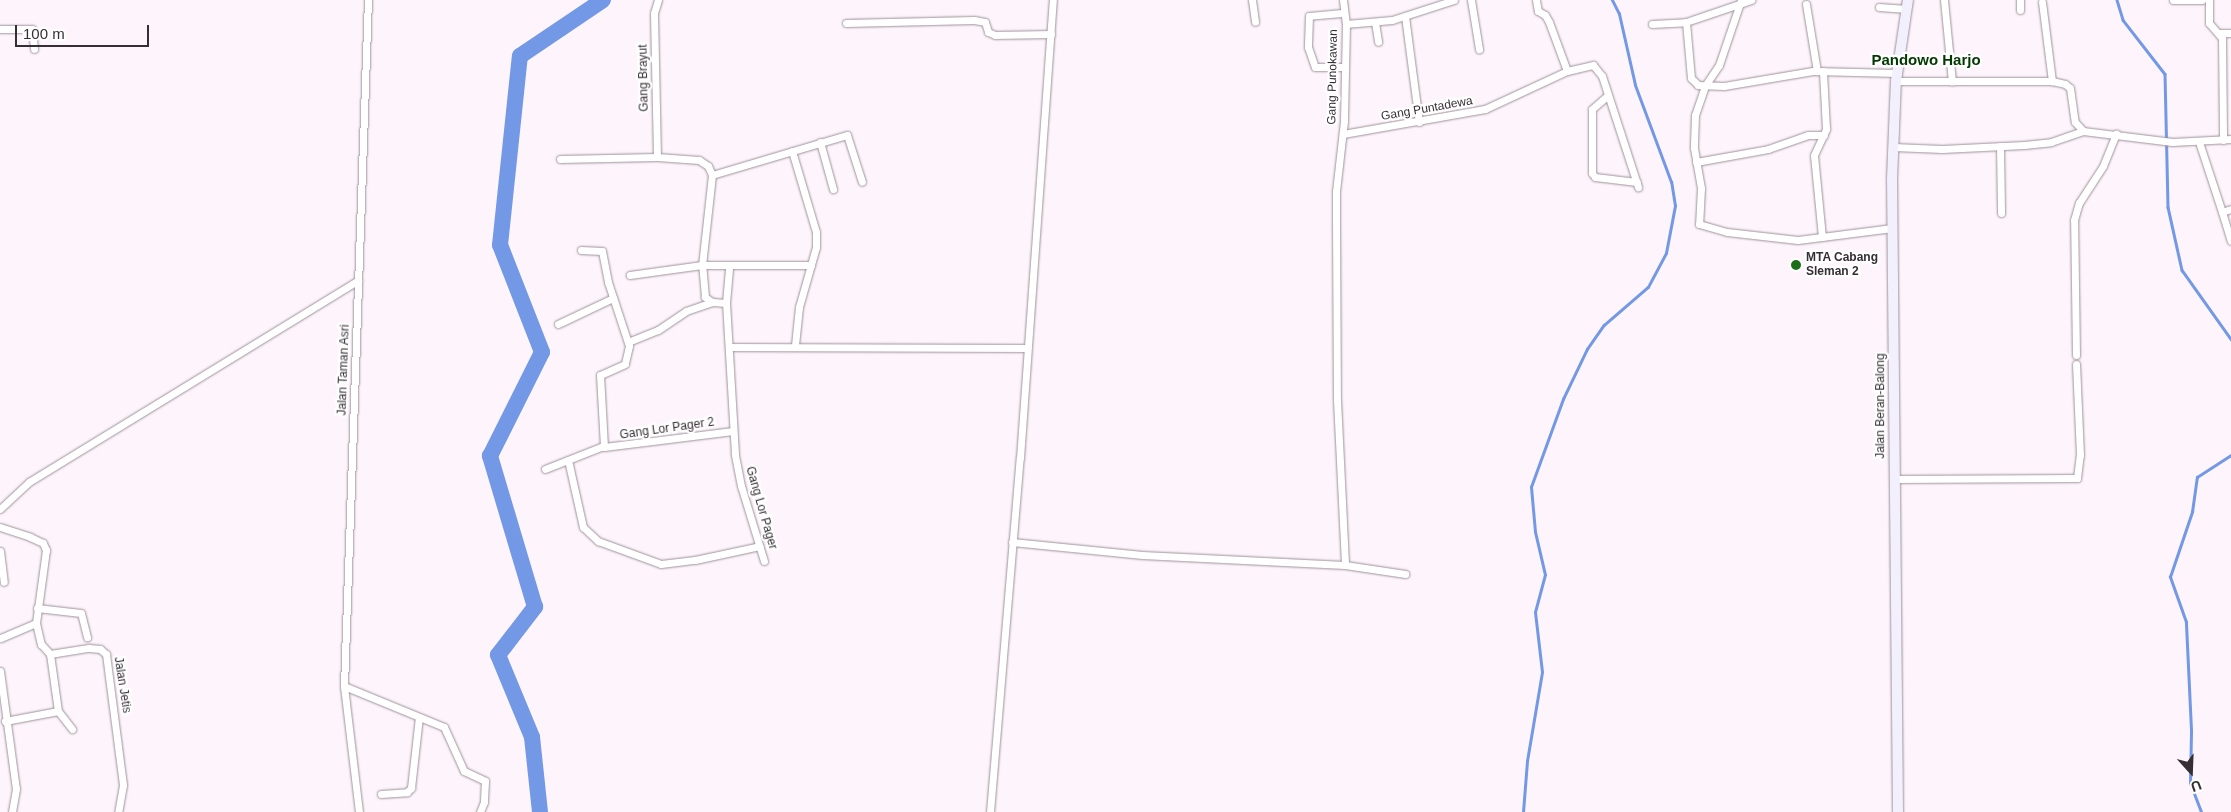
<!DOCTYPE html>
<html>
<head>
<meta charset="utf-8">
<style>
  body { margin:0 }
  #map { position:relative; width:2231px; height:812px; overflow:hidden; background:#fef5fc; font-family:Arial,sans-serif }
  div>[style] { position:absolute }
  .stream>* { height:2.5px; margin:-1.25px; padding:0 1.25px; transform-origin:1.25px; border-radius:1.25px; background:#7298e6 }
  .river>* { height:16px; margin:-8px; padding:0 8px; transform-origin:8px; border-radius:8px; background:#7298e6 }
  .roads { filter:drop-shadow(0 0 1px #9e919b) drop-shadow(0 0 1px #9e919b) }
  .street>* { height:7px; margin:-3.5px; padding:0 3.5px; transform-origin:3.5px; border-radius:3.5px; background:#fff }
  .secondary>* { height:10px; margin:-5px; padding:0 5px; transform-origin:5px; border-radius:5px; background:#f3f0fd }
  .dots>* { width:14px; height:14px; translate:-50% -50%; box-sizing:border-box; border:2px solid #fff; border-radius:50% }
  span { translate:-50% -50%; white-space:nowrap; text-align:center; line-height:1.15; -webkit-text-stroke:4.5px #fff; paint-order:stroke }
  .street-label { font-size:12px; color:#352f34 }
  .poi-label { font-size:12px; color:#352f34; font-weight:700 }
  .left { translate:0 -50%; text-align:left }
  .quarter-label { font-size:15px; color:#023901; font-weight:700 }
  .north { position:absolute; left:2166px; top:747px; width:50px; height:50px; -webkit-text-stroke:4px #fff; paint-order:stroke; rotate:160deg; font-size:14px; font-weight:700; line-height:20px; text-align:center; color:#352f34 }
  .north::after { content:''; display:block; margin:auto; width:18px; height:22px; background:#352f34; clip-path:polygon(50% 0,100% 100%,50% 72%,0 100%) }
  .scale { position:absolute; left:15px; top:25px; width:134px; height:22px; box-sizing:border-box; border:2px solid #352f34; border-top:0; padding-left:6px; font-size:15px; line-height:18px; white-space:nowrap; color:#352f34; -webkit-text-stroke:4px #fff; paint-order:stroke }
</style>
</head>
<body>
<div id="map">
  <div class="stream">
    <div style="left:2117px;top:0;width:21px;rotate:73deg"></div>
    <div style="left:2123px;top:20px;width:68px;rotate:52.1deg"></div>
    <div style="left:2165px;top:74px;width:133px;rotate:88.7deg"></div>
    <div style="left:2168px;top:207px;width:65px;rotate:77.5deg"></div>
    <div style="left:2182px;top:270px;width:85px;rotate:54.6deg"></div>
    <div style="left:1523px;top:812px;width:51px;rotate:-85.5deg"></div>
    <div style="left:1527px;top:761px;width:90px;rotate:-80.4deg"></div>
    <div style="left:1542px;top:672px;width:60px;rotate:-96.7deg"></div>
    <div style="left:1535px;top:612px;width:38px;rotate:-75deg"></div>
    <div style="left:1545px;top:575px;width:44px;rotate:-103.1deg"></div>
    <div style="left:1535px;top:532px;width:45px;rotate:-95.1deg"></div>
    <div style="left:1531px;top:487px;width:94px;rotate:-70deg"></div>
    <div style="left:1563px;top:399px;width:55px;rotate:-64.4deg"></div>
    <div style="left:1587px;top:349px;width:29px;rotate:-55deg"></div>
    <div style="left:1604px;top:325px;width:58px;rotate:-40.8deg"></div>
    <div style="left:1648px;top:287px;width:38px;rotate:-62deg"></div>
    <div style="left:1666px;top:253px;width:48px;rotate:-79.2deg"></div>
    <div style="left:1675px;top:206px;width:24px;rotate:-99deg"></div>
    <div style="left:1671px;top:182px;width:103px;rotate:-110.4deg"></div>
    <div style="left:1635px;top:85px;width:73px;rotate:-102.7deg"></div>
    <div style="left:1619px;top:14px;width:16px;rotate:-117deg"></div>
    <div style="left:2201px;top:812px;width:30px;rotate:-111deg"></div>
    <div style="left:2190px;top:784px;width:54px;rotate:-88.9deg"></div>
    <div style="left:2191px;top:730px;width:108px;rotate:-92.7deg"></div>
    <div style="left:2186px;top:622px;width:48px;rotate:-109.6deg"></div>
    <div style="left:2170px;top:577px;width:69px;rotate:-71.3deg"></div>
    <div style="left:2192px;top:512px;width:35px;rotate:-82deg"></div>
    <div style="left:2197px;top:477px;width:40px;rotate:-32.9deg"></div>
  </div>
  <div class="river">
    <div style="left:540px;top:812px;width:75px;rotate:-96.1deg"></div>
    <div style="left:532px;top:737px;width:89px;rotate:-112.5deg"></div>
    <div style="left:498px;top:655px;width:61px;rotate:-52.4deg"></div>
    <div style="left:535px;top:607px;width:158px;rotate:-106.6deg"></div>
    <div style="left:490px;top:456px;width:116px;rotate:-63.4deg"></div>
    <div style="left:542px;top:352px;width:115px;rotate:-111.4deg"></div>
    <div style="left:500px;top:245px;width:190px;rotate:-84deg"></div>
    <div style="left:520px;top:56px;width:100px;rotate:-34deg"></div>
  </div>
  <div class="roads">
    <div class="street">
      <div style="left:1252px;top:0;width:22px;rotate:82deg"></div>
      <div style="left:1343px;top:0;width:24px;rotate:83deg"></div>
      <div style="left:1346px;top:24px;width:97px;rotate:91.2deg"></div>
      <div style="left:1344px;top:121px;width:70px;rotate:96.5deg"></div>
      <div style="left:1336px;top:191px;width:30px;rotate:90deg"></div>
      <div style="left:1336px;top:221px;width:179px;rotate:89.7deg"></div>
      <div style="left:1337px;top:400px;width:165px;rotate:87.2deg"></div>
      <div style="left:1471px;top:0;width:50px;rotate:80.7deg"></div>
      <div style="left:1536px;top:0;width:11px;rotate:80deg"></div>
      <div style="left:1538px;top:11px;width:8px;rotate:30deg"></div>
      <div style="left:1545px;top:15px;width:8px;rotate:60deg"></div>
      <div style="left:1549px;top:22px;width:52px;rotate:69.8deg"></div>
      <div style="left:1741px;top:0;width:69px;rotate:108.7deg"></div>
      <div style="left:1719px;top:65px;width:25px;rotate:124deg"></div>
      <div style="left:1705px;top:86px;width:31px;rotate:109deg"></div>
      <div style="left:1695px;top:115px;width:33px;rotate:92deg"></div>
      <div style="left:1694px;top:148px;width:41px;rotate:80.1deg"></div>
      <div style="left:1701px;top:188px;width:36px;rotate:93deg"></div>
      <div style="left:1699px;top:224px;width:29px;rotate:16deg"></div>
      <div style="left:1727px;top:232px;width:71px;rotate:6.4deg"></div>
      <div style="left:1798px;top:240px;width:95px;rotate:-7.3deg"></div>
      <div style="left:1944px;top:0;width:82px;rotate:84.4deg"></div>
      <div style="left:2173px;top:0;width:29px"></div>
      <div style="left:2209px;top:0;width:23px;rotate:90deg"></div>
      <div style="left:2209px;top:23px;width:20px;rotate:49deg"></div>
      <div style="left:2222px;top:38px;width:102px;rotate:89.4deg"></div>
      <div style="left:2042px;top:2px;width:80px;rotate:82.8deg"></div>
      <div style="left:1806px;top:4px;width:68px;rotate:80.7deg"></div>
      <div style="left:1879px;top:7px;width:28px;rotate:4deg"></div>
      <div style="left:2020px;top:10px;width:10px;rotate:-90deg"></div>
      <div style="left:1342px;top:13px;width:33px;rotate:175deg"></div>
      <div style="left:1309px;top:16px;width:31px;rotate:92deg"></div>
      <div style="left:1308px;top:47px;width:21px;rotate:71deg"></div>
      <div style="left:1315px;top:67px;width:30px"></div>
      <div style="left:1405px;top:16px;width:107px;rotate:82.5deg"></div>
      <div style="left:1375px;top:22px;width:20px;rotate:81deg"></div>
      <div style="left:1686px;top:22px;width:56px;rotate:84.9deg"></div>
      <div style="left:1691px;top:78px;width:10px;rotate:45deg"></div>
      <div style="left:1698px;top:85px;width:26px;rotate:2deg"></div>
      <div style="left:1724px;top:86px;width:90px;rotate:-9.6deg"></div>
      <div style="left:1813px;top:71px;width:85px;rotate:1.3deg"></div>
      <div style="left:846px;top:23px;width:128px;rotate:-1.3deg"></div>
      <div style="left:974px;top:20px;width:11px;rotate:10deg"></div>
      <div style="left:985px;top:22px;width:10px;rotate:73deg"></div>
      <div style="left:988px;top:32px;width:8px;rotate:23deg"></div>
      <div style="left:995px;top:35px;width:56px;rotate:-1deg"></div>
      <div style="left:1346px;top:24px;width:46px;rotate:-5deg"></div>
      <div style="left:1392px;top:20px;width:65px;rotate:-17.9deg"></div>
      <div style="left:1652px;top:24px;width:34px;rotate:-3deg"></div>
      <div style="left:1686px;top:22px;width:69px;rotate:-18.7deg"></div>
      <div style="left:0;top:29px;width:32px"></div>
      <div style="left:32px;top:29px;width:20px;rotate:84deg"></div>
      <div style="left:2219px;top:33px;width:12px"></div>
      <div style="left:1896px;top:81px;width:156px"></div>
      <div style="left:2052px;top:81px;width:13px;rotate:13deg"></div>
      <div style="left:2065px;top:84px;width:6px;rotate:39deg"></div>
      <div style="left:2070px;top:88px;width:34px;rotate:82deg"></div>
      <div style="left:2075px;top:122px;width:12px;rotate:48deg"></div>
      <div style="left:2083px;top:131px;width:90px;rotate:7deg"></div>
      <div style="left:2172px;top:142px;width:59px;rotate:-2.9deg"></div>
      <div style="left:1607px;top:96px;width:20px;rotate:139deg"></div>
      <div style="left:1592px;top:109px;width:64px;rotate:90deg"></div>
      <div style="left:1592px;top:173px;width:5px;rotate:53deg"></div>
      <div style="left:1595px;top:177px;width:42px;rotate:6.8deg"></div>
      <div style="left:1343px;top:134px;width:144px;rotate:-10deg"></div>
      <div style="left:1485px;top:109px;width:90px;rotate:-24.9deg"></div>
      <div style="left:1567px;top:71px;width:27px;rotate:-13deg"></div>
      <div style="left:1593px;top:65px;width:14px;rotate:51deg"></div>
      <div style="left:1602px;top:76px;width:117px;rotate:72deg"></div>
      <div style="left:820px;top:142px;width:49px;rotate:74.5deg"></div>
      <div style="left:2199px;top:142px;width:74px;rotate:71.8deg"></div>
      <div style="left:2000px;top:146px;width:67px;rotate:89.1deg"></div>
      <div style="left:1893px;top:147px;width:49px;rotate:2.3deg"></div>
      <div style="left:1942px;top:149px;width:82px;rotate:-2.8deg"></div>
      <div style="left:2024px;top:145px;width:27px;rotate:-6deg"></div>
      <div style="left:2051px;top:142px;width:34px;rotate:-19deg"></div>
      <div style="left:792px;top:151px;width:84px;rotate:73.5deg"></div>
      <div style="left:816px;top:232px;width:15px;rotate:90deg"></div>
      <div style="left:816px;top:247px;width:62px;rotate:105.8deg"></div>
      <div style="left:799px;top:307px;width:39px;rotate:96deg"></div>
      <div style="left:657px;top:157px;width:144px;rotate:-91.2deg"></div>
      <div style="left:654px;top:13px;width:14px;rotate:-73deg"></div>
      <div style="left:560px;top:159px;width:97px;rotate:-1.2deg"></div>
      <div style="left:657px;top:157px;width:42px;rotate:4.1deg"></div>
      <div style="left:699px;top:160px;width:11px;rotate:34deg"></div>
      <div style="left:708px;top:166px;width:10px;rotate:66deg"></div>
      <div style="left:712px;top:175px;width:91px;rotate:96.3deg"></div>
      <div style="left:702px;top:265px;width:73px;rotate:172.1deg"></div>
      <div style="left:1696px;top:162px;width:73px;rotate:-10.2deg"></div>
      <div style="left:1768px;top:149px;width:42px;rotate:-19.3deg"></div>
      <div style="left:1808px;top:135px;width:16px"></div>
      <div style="left:712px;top:175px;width:141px;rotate:-16.5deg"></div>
      <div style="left:847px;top:135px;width:49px;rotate:72.3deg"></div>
      <div style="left:2231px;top:209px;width:9px;rotate:162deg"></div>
      <div style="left:2222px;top:212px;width:30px;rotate:73deg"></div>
      <div style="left:1822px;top:237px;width:82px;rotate:-95.6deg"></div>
      <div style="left:1814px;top:155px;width:29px;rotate:-65deg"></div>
      <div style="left:1826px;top:129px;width:58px;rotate:-93deg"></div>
      <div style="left:581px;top:250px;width:21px;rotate:3deg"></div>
      <div style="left:602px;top:251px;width:32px;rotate:79deg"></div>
      <div style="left:608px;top:282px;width:67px;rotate:71.8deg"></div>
      <div style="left:629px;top:346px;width:18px;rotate:103deg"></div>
      <div style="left:625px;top:364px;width:27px;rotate:156deg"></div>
      <div style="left:600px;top:375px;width:72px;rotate:86.8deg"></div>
      <div style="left:604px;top:447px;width:130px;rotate:-7.1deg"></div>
      <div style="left:726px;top:303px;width:35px;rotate:-85deg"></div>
      <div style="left:558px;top:324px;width:61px;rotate:-25.3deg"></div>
      <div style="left:628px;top:342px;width:32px;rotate:-22deg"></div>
      <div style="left:658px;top:330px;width:34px;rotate:-34deg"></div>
      <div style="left:686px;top:311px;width:28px;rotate:-19deg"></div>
      <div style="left:729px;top:347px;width:297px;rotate:0.2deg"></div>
      <div style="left:2076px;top:355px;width:135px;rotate:-90.8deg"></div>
      <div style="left:2074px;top:220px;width:18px;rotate:-74deg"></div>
      <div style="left:2079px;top:203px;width:44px;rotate:-57deg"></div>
      <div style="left:2103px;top:166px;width:35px;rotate:-68deg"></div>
      <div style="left:568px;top:460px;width:69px;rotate:77.4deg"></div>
      <div style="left:583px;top:527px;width:21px;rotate:43deg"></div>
      <div style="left:598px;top:541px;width:67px;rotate:20.1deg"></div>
      <div style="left:661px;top:564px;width:34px;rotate:-7deg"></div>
      <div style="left:695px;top:560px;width:66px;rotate:-12.2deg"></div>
      <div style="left:545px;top:469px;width:62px;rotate:-21.6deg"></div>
      <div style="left:1894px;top:479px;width:183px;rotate:-0.3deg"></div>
      <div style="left:2077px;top:478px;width:23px;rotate:-83deg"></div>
      <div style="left:2080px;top:455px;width:91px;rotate:-92.5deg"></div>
      <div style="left:0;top:509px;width:40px;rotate:-43deg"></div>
      <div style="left:29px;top:482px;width:386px;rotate:-31.5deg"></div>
      <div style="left:0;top:527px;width:32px;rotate:18deg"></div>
      <div style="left:30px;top:537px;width:14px;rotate:25deg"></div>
      <div style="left:43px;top:543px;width:8px;rotate:67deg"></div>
      <div style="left:46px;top:550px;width:74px;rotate:97.8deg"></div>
      <div style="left:36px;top:623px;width:39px;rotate:157deg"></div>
      <div style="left:1012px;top:542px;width:131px;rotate:5.7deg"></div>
      <div style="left:1142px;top:555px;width:203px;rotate:2.8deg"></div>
      <div style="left:1345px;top:565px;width:61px;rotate:8.5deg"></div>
      <div style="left:0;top:551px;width:31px;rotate:83deg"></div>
      <div style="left:764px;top:561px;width:78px;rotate:-107deg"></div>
      <div style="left:741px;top:486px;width:33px;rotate:-101deg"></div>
      <div style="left:735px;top:454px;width:151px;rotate:-93.4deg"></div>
      <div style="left:726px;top:303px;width:14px;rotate:-176deg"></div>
      <div style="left:712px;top:302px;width:9px;rotate:-144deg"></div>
      <div style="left:705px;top:297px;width:32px;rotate:-95deg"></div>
      <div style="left:702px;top:265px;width:109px"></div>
      <div style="left:37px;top:608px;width:44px;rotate:6.5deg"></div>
      <div style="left:81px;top:613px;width:25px;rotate:76deg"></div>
      <div style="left:36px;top:623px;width:22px;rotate:77deg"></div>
      <div style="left:41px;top:644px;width:13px;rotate:48deg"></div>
      <div style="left:50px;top:654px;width:39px;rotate:-9deg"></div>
      <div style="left:89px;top:648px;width:11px;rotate:5deg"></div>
      <div style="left:100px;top:649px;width:8px;rotate:40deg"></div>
      <div style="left:106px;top:654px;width:132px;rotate:82.6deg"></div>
      <div style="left:123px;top:785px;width:27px;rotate:100deg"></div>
      <div style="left:50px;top:654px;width:58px;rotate:82deg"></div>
      <div style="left:58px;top:711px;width:23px;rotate:52deg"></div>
      <div style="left:0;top:671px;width:119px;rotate:82.3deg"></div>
      <div style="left:16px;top:789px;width:23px;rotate:100deg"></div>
      <div style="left:344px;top:686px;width:108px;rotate:22.3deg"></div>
      <div style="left:444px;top:727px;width:48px;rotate:65.6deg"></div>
      <div style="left:464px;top:771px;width:23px;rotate:25deg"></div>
      <div style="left:485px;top:781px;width:21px;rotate:93deg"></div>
      <div style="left:484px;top:802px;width:11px;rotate:112deg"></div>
      <div style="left:5px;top:721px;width:54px;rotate:-10.7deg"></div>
      <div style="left:381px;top:794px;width:26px;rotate:-4deg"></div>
      <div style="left:407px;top:792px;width:6px;rotate:-45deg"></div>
      <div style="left:411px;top:788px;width:71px;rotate:-83.6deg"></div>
      <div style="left:359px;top:812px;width:127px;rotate:-96.8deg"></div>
      <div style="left:344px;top:686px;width:686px;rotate:-88deg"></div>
      <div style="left:990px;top:812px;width:355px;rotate:-85.2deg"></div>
      <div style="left:1020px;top:458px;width:459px;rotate:-85.9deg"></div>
    </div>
    <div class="secondary">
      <div style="left:1898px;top:812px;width:633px;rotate:-90.54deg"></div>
      <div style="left:1892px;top:179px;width:98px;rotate:-87.7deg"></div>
      <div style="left:1896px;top:81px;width:82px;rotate:-81.6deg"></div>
    </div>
  </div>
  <div class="dots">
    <div style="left:1796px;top:265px;background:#1b6f18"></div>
  </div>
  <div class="street-label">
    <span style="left:1333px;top:77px;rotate:-89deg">Gang Punokawan</span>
    <span style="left:644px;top:78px;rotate:-91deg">Gang Brayut</span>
    <span style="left:1427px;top:109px;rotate:-10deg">Gang Puntadewa</span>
    <span style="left:344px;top:370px;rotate:-88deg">Jalan Taman Asri</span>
    <span style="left:1881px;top:406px;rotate:-90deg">Jalan Beran-Balong</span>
    <span style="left:667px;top:429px;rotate:-8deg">Gang Lor Pager 2</span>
    <span style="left:761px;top:508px;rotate:74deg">Gang Lor Pager</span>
    <span style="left:122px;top:685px;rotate:81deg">Jalan Jetis</span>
  </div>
  <div class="poi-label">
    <span class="left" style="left:1806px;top:265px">MTA Cabang<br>Sleman 2</span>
  </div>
  <div class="quarter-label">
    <span style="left:1926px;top:60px">Pandowo Harjo</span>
  </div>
  <div class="north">U</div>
  <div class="scale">100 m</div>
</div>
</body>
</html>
